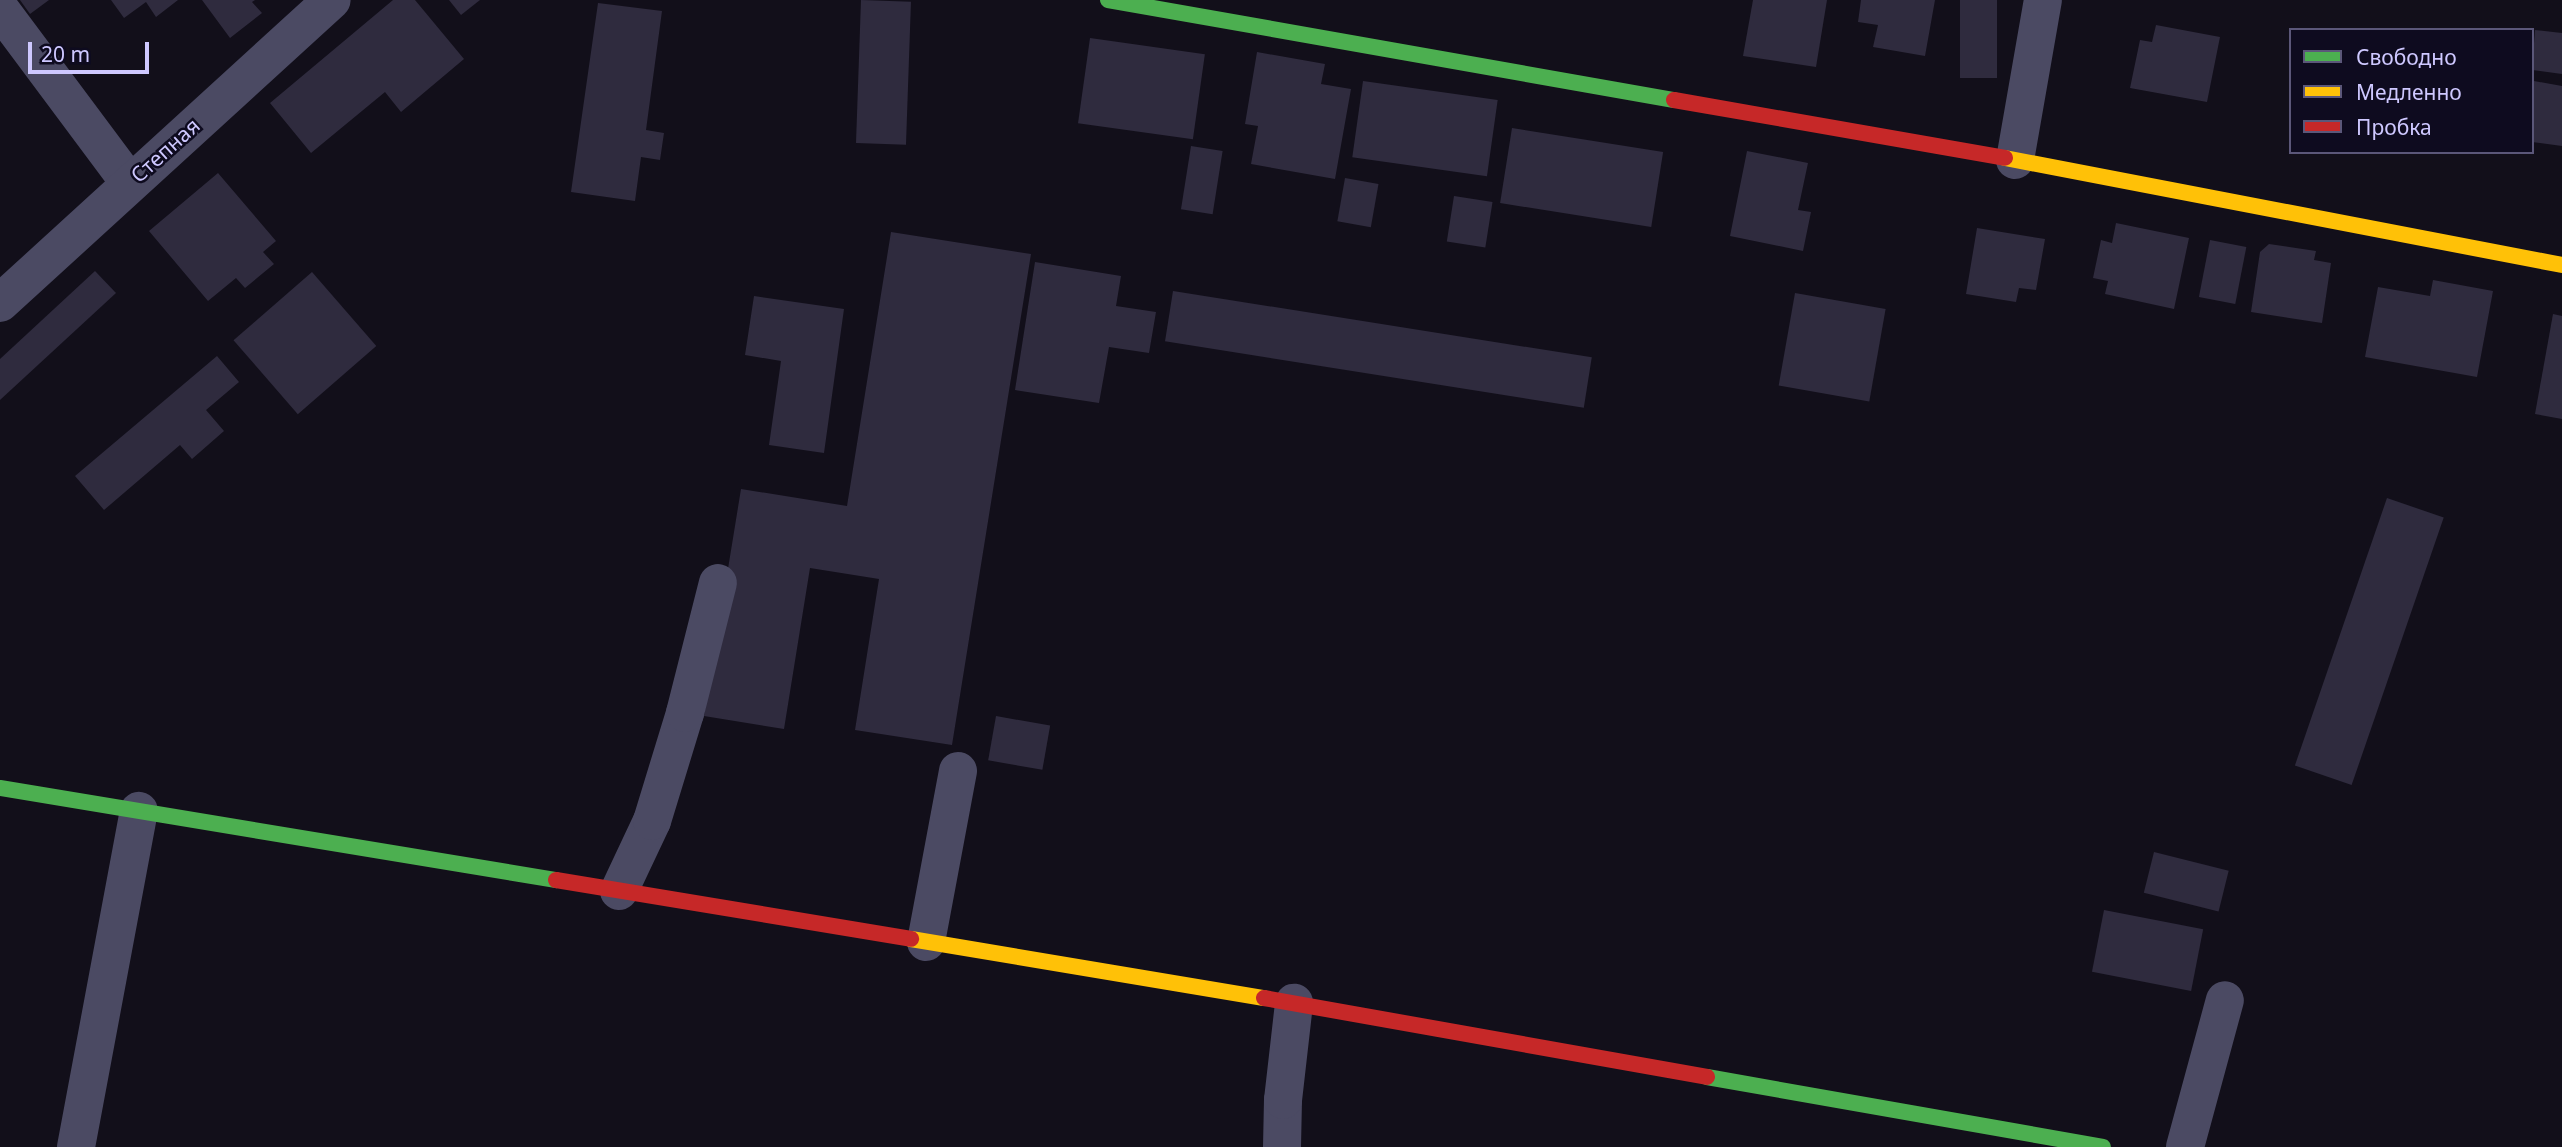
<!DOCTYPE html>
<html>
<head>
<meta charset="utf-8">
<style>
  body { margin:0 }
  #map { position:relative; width:2562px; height:1147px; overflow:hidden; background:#120f1a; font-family:"Noto Sans",sans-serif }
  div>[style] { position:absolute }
  .building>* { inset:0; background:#2f2b3e; transform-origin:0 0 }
  .street>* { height:38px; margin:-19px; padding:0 19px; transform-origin:19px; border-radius:19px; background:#4b4a63 }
  .fast>* { height:16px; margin:-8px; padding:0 8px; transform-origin:8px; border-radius:8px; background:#4caf50 }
  .slow>* { height:16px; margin:-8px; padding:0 8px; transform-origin:8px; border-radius:8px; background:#ffc107 }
  .jam>* { height:16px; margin:-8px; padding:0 8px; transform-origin:8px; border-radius:8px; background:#c62828 }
  span { translate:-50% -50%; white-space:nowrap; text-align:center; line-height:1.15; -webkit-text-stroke:5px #0e0b1f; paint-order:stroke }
  .street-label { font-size:21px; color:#cec8ff }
  .legend { position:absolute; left:2289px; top:28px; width:245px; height:126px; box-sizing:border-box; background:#0e0b1f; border:2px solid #5b5779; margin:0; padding:9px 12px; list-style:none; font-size:21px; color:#cec8ff }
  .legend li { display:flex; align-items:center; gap:14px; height:35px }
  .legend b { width:35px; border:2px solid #5b5779 }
  .scale { position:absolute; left:28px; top:42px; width:121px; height:32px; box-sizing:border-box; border:4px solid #cec8ff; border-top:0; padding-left:9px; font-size:21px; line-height:24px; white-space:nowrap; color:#cec8ff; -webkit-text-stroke:5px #0e0b1f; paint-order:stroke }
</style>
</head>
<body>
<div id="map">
  <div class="building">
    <div style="clip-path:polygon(20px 0,49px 0,30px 14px)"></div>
    <div style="clip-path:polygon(111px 0,178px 0,156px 17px,146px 2px,124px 18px)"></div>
    <div style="clip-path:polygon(202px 0,255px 0,252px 2px,262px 13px,230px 38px)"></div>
    <div style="clip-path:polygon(393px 0,415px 0,464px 59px,401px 112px,385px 92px,311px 153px,270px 103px)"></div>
    <div style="clip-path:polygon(449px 0,480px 0,461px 15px)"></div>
    <div style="left:861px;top:0;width:50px;height:143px;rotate:2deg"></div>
    <div style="clip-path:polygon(1753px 0,1827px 0,1816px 67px,1743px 56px)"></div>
    <div style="clip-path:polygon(1861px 0,1935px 0,1925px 56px,1873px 47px,1878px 25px,1858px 22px)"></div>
    <div style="left:1960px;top:0;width:37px;height:78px"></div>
    <div style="clip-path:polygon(598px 3px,662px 11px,646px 130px,664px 133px,660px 160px,641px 157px,635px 201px,571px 192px)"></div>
    <div style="clip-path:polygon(2156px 25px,2220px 37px,2207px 102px,2130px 88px,2140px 40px,2152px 42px)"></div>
    <div style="clip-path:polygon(2535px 30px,2562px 33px,2562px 74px,2532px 70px)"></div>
    <div style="left:1090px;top:38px;width:116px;height:86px;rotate:8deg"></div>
    <div style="clip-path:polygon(1257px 52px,1325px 64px,1321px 84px,1351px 89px,1335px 179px,1251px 164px,1258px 126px,1245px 124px)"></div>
    <div style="left:1363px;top:81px;width:136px;height:77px;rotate:8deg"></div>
    <div style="clip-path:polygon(2534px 81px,2562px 86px,2562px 146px,2532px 142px)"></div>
    <div style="left:1512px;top:128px;width:153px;height:76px;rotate:9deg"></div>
    <div style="left:1191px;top:146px;width:32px;height:64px;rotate:9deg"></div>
    <div style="clip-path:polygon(1747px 151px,1808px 163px,1798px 210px,1811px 212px,1803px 251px,1730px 236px)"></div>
    <div style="clip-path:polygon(218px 173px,276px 241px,263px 252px,274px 264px,245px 288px,236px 278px,208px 301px,149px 231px)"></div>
    <div style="left:1345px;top:178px;width:34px;height:44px;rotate:10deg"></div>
    <div style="left:1454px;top:196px;width:39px;height:46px;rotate:9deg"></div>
    <div style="clip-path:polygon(2116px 223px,2189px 238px,2174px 309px,2105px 294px,2108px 281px,2093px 278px,2101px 240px,2112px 243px)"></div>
    <div style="clip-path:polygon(1977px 228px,2045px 239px,2036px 290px,2019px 288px,2016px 302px,1966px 294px)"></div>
    <div style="clip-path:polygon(891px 232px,1031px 254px,952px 745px,855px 730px,879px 579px,810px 568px,784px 729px,704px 716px,741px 489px,847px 506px)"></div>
    <div style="left:2210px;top:240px;width:37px;height:58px;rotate:11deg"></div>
    <div style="clip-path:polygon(2269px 244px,2316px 251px,2314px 260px,2331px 263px,2322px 323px,2251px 312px,2260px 252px)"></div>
    <div style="clip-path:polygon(1035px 262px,1121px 276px,1116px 306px,1156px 312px,1149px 353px,1109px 347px,1099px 403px,1015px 390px)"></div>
    <div style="clip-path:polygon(95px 271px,116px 293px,0 400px,0 359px)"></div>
    <div style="left:312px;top:272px;width:98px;height:104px;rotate:49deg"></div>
    <div style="clip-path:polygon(2433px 280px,2493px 291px,2477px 377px,2365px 357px,2378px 287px,2430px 296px)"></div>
    <div style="left:1173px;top:291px;width:424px;height:51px;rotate:9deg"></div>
    <div style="left:1795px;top:293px;width:92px;height:94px;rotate:10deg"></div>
    <div style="clip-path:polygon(754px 296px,844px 309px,824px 453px,769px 445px,781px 361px,745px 355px)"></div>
    <div style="clip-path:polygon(2553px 314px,2562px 316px,2562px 419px,2535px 414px)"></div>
    <div style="clip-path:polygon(217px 356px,239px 382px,206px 410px,224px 431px,192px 459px,180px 445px,104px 510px,75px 476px)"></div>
    <div style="left:2387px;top:498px;width:60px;height:283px;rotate:19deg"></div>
    <div style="left:996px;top:716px;width:55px;height:45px;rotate:10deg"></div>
    <div style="left:2154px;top:852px;width:77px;height:42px;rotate:14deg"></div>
    <div style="left:2104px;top:910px;width:101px;height:63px;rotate:11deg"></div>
  </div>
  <div class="street">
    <div style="left:0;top:9px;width:216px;rotate:53.3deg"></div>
    <div style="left:2015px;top:160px;width:162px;rotate:-80.1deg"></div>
    <div style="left:0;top:303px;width:449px;rotate:-42.4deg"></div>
    <div style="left:619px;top:891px;width:77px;rotate:-64.8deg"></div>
    <div style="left:652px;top:821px;width:113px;rotate:-73deg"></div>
    <div style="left:685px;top:713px;width:134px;rotate:-75.8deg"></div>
    <div style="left:926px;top:942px;width:174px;rotate:-79.4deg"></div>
    <div style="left:76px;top:1147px;width:342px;rotate:-79.4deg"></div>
    <div style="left:1282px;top:1147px;width:47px;rotate:-88.8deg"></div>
    <div style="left:1283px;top:1100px;width:98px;rotate:-83.5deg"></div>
    <div style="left:2185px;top:1147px;width:152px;rotate:-74.8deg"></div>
  </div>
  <div class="fast">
    <div style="left:1108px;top:0;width:575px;rotate:10.02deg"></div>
    <div style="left:0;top:788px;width:564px;rotate:9.4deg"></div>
    <div style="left:1707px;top:1077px;width:402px;rotate:10deg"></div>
  </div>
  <div class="slow">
    <div style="left:2005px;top:158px;width:567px;rotate:10.87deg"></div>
    <div style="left:911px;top:939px;width:358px;rotate:9.5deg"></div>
  </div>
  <div class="jam">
    <div style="left:1674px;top:100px;width:336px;rotate:9.9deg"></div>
    <div style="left:556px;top:880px;width:360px;rotate:9.4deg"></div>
    <div style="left:1264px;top:998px;width:450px;rotate:10.1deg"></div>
  </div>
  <div class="street-label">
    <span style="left:165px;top:150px;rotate:-42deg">Степная</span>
  </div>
  <ul class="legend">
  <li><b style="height:9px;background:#4caf50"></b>Свободно</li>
  <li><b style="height:9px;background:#ffc107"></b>Медленно</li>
  <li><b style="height:9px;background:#c62828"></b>Пробка</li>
  </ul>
  <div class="scale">20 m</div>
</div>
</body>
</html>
